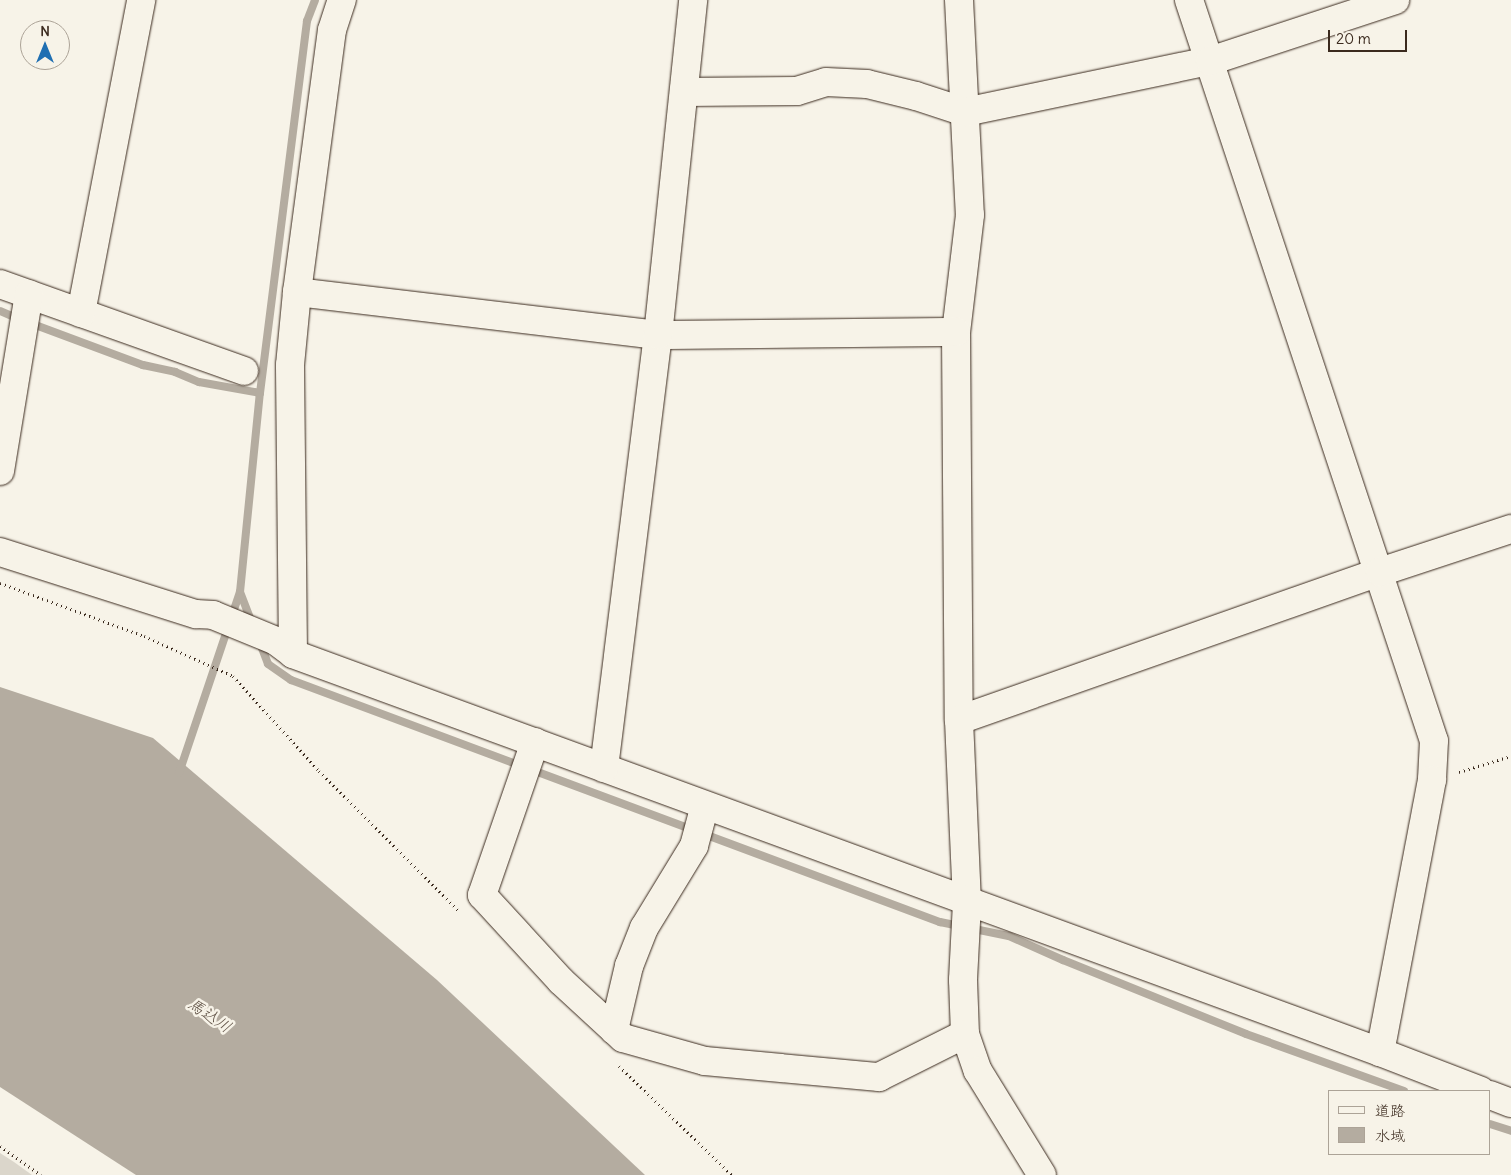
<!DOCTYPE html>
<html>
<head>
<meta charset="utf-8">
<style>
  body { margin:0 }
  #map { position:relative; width:1511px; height:1175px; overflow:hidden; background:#f7f3e8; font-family:Delius,"Klee One",sans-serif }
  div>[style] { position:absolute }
  .green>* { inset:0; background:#dbd6cb }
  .water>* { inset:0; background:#b4aca0 }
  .stream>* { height:8px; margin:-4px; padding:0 4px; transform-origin:4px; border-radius:4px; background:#b4aca0 }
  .path>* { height:3px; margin-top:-1.5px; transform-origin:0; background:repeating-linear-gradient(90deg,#3b2a1e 0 1px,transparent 0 5px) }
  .roads { filter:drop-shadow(0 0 1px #3b2a1e) drop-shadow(0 0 1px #3b2a1e) }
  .minor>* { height:28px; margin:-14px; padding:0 14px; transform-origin:14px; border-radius:14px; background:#f7f3e8 }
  span { translate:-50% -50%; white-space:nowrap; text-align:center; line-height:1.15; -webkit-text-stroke:5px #f7f3e8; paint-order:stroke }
  .water-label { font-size:16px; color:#5f5145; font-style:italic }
  .legend { position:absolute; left:1328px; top:1090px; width:162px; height:65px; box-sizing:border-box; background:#f7f3e8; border:1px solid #aca397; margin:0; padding:6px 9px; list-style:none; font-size:15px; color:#3b2a1e }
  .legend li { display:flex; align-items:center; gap:10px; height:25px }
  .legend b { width:25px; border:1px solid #aca397 }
  .north { position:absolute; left:20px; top:20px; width:50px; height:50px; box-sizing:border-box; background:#f7f3e8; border:1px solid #aca397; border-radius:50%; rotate:0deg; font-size:14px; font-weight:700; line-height:20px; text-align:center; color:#3b2a1e }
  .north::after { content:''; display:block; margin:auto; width:18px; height:22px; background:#1f6fb2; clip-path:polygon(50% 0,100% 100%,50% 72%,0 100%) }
  .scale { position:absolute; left:1328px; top:30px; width:79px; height:22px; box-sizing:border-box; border:2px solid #3b2a1e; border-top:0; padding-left:6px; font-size:15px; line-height:18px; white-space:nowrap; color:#3b2a1e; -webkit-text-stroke:4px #f7f3e8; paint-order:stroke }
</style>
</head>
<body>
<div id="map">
  <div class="green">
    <div style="clip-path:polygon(0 1153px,14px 1162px,32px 1175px,0 1175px)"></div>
  </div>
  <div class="water">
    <div style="clip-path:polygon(0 687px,153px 738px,437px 980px,645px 1175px,136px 1175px,0 1087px)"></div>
  </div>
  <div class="stream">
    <div style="left:0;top:311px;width:21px;rotate:23deg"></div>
    <div style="left:30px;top:323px;width:121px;rotate:20.4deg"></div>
    <div style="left:143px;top:365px;width:33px;rotate:12deg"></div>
    <div style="left:175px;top:372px;width:26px;rotate:23deg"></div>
    <div style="left:199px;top:382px;width:62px;rotate:10.2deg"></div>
    <div style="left:240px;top:592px;width:33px;rotate:69deg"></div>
    <div style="left:260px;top:643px;width:22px;rotate:69deg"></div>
    <div style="left:268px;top:664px;width:28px;rotate:35deg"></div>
    <div style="left:291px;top:680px;width:693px;rotate:20.45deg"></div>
    <div style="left:940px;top:922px;width:70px;rotate:11.5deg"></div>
    <div style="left:1009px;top:936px;width:59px;rotate:24deg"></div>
    <div style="left:1063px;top:960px;width:197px;rotate:22deg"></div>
    <div style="left:1246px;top:1034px;width:168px;rotate:19.8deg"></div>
    <div style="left:179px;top:773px;width:191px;rotate:-71.4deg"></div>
    <div style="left:240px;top:592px;width:200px;rotate:-84.3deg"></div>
    <div style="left:260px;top:393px;width:375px;rotate:-82.8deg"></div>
    <div style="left:307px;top:21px;width:22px;rotate:-69deg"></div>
    <div style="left:1490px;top:1124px;width:22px;rotate:18deg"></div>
  </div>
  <div class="path">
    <div style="left:0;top:583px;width:153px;rotate:20.2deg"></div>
    <div style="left:144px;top:636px;width:98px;rotate:24.2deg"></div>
    <div style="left:233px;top:676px;width:128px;rotate:47.8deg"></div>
    <div style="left:319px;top:771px;width:199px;rotate:45deg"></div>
    <div style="left:1459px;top:772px;width:54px;rotate:-17.1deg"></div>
    <div style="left:619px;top:1066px;width:157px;rotate:44deg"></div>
    <div style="left:0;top:1146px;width:50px;rotate:35.3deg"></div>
  </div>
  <div class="roads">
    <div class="minor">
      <div style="left:959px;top:0;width:215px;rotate:87.1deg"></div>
      <div style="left:970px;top:215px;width:118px;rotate:96.8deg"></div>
      <div style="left:956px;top:332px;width:388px;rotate:89.6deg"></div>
      <div style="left:959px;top:720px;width:183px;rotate:87.5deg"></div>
      <div style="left:967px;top:903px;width:77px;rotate:93deg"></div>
      <div style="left:963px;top:980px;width:54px;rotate:87.9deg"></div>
      <div style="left:965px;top:1034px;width:39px;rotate:71deg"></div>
      <div style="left:978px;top:1071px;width:122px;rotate:58.4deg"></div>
      <div style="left:1189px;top:0;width:780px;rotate:71.7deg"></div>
      <div style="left:1434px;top:741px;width:39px;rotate:93deg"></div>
      <div style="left:1432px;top:780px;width:277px;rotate:100.8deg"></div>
      <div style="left:684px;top:92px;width:113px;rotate:-0.5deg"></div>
      <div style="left:797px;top:91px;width:30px;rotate:-17deg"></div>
      <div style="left:826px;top:82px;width:41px;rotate:2.8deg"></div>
      <div style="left:867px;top:84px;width:50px;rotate:13.8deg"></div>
      <div style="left:916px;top:96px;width:52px;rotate:18.1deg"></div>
      <div style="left:965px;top:112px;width:250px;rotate:-11.8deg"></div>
      <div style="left:1210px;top:61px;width:195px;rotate:-18.2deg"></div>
      <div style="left:0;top:284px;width:259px;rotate:19.6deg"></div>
      <div style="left:297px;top:292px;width:364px;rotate:6.8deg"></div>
      <div style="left:658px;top:335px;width:298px;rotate:-0.6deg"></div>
      <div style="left:81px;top:313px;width:319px;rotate:-79.1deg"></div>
      <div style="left:0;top:471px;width:179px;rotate:-80.7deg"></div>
      <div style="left:0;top:552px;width:206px;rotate:17.6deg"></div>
      <div style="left:196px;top:614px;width:17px;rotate:3deg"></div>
      <div style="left:213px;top:615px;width:68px;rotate:22.4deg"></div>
      <div style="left:276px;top:641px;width:21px;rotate:37deg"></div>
      <div style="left:293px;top:654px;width:1158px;rotate:20.11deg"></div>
      <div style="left:1380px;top:1052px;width:108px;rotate:21.1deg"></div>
      <div style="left:293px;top:654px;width:289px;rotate:-90.6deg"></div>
      <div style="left:290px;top:365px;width:73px;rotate:-84.5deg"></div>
      <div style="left:297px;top:292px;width:264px;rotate:-82.4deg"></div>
      <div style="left:332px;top:30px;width:32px;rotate:-72deg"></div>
      <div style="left:959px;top:720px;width:446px;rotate:-19.4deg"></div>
      <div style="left:1380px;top:572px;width:138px;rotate:-18.2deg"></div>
      <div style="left:535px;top:742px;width:162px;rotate:109.1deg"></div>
      <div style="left:482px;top:895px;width:117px;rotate:47.4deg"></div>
      <div style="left:561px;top:981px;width:84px;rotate:42.6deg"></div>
      <div style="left:623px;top:1038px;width:85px;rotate:15.7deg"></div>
      <div style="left:705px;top:1061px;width:175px;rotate:5.3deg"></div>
      <div style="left:879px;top:1077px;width:96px;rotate:-26.6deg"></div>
      <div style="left:604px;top:768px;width:436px;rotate:-82.9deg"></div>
      <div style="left:658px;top:335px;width:337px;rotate:-84deg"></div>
      <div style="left:614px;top:1030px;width:66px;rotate:-76.8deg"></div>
      <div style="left:629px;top:966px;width:41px;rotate:-68.5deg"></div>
      <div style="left:644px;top:928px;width:96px;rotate:-58.6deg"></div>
      <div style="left:694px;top:846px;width:42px;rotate:-75deg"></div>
      <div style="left:1490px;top:1095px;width:22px;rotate:21deg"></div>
    </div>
  </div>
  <div class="water-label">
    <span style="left:210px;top:1015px;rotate:34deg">馬込川</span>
  </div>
  <ul class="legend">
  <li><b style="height:6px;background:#f7f3e8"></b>道路</li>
  <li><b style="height:14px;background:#b4aca0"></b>水域</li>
  </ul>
  <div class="north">N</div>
  <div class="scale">20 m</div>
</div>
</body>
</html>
